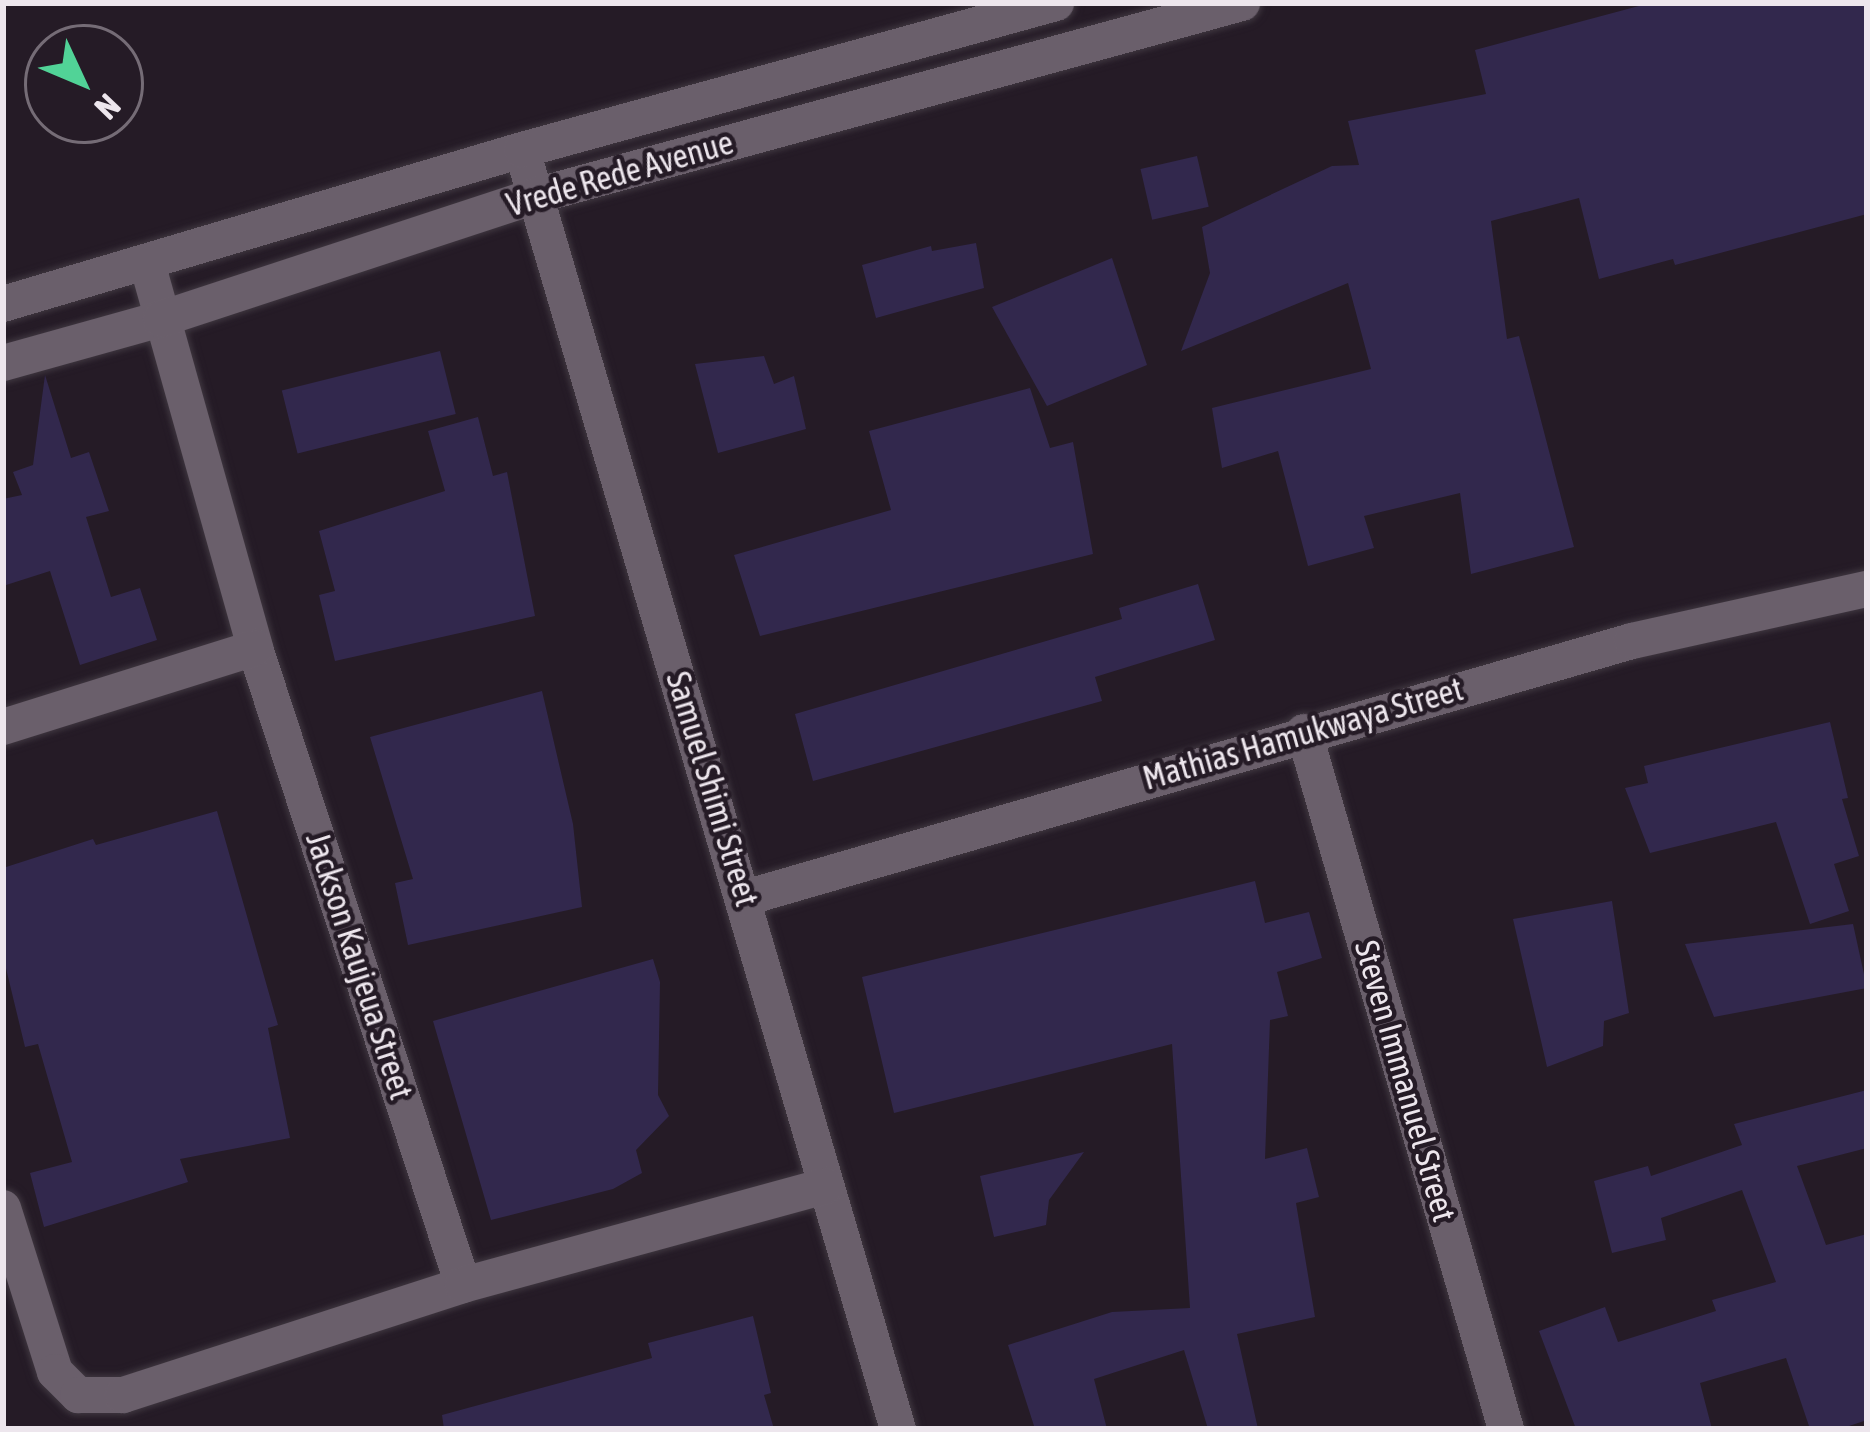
<!DOCTYPE html>
<html>
<head>
<meta charset="utf-8">
<style>
  body { margin:0 }
  #map { position:relative; width:1870px; height:1432px; overflow:hidden; background:#251b26; font-family:"Asap Condensed",sans-serif }
  div>[style] { position:absolute }
  .building>* { inset:0; background:#32284d; transform-origin:0 0 }
  .roads { filter:drop-shadow(0 0 3px #3f3740) drop-shadow(0 0 3px #3f3740) }
  .street>* { height:36px; margin:-18px; padding:0 18px; transform-origin:18px; border-radius:18px; background:#6a5f6b }
  .secondary>* { height:36px; margin:-18px; padding:0 18px; transform-origin:18px; border-radius:18px; background:#6a5f6b }
  span { translate:-50% -50%; white-space:nowrap; text-align:center; line-height:1.15; -webkit-text-stroke:9px #251b26; paint-order:stroke }
  .street-label { font-size:33px; color:#ede6ed }
  .frame { position:absolute; inset:0; border:6px solid #ede6ed; pointer-events:none }
  .north { position:absolute; left:24px; top:24px; width:120px; height:120px; box-sizing:border-box; background:#251b26; border:3px solid #756c76; border-radius:50%; rotate:134deg; font-size:33px; font-weight:700; line-height:48px; text-align:center; color:#ede6ed }
  .north::after { content:''; display:block; margin:auto; width:42px; height:54px; background:#51d397; clip-path:polygon(50% 0,100% 100%,50% 72%,0 100%) }
</style>
</head>
<body>
<div id="map">
  <div class="building">
    <div style="clip-path:polygon(1650px 3px,1867px 3px,1867px 214px,1675px 265px,1673px 259px,1599px 279px,1579px 198px,1491px 221px,1507px 339px,1519px 336px,1574px 547px,1471px 574px,1460px 493px,1364px 516px,1374px 548px,1308px 566px,1278px 451px,1222px 468px,1212px 408px,1371px 369px,1348px 283px,1181px 351px,1210px 273px,1202px 227px,1332px 166px,1359px 165px,1348px 121px,1486px 94px,1475px 50px)"></div>
    <div style="left:1197px;top:156px;width:52px;height:58px;rotate:77deg"></div>
    <div style="clip-path:polygon(976px 243px,984px 288px,876px 318px,862px 265px,931px 246px,932px 251px)"></div>
    <div style="clip-path:polygon(1112px 258px,1147px 365px,1047px 406px,992px 307px)"></div>
    <div style="left:440px;top:351px;width:65px;height:163px;rotate:76deg"></div>
    <div style="clip-path:polygon(764px 356px,774px 384px,794px 376px,806px 429px,718px 453px,695px 364px)"></div>
    <div style="clip-path:polygon(45px 375px,71px 458px,89px 452px,109px 511px,86px 517px,111px 597px,140px 588px,157px 640px,80px 665px,50px 571px,3px 586px,3px 499px,22px 495px,13px 472px,33px 465px)"></div>
    <div style="clip-path:polygon(1030px 388px,1050px 448px,1073px 442px,1093px 554px,760px 636px,734px 555px,891px 510px,869px 431px)"></div>
    <div style="clip-path:polygon(478px 417px,493px 476px,507px 472px,535px 616px,335px 661px,319px 595px,335px 591px,319px 531px,445px 491px,428px 431px)"></div>
    <div style="clip-path:polygon(1198px 584px,1215px 640px,1095px 677px,1102px 701px,813px 781px,795px 714px,1122px 619px,1119px 608px)"></div>
    <div style="clip-path:polygon(542px 691px,573px 824px,582px 907px,408px 945px,395px 883px,413px 879px,370px 737px)"></div>
    <div style="clip-path:polygon(1830px 722px,1848px 798px,1842px 799px,1859px 856px,1834px 864px,1849px 911px,1810px 924px,1776px 822px,1650px 853px,1625px 788px,1648px 783px,1644px 766px)"></div>
    <div style="clip-path:polygon(217px 811px,278px 1025px,268px 1028px,290px 1138px,180px 1159px,188px 1182px,44px 1227px,30px 1173px,72px 1162px,38px 1044px,25px 1047px,3px 956px,3px 868px,93px 839px,96px 845px)"></div>
    <div style="clip-path:polygon(1255px 881px,1265px 923px,1309px 912px,1322px 958px,1277px 972px,1288px 1016px,1270px 1020px,1265px 1159px,1307px 1148px,1319px 1197px,1296px 1203px,1315px 1317px,1237px 1334px,1258px 1429px,1208px 1429px,1184px 1350px,1094px 1379px,1107px 1429px,1035px 1429px,1008px 1345px,1112px 1312px,1190px 1308px,1172px 1044px,894px 1113px,862px 977px)"></div>
    <div style="clip-path:polygon(1612px 901px,1629px 1013px,1604px 1021px,1603px 1046px,1547px 1067px,1513px 919px)"></div>
    <div style="clip-path:polygon(1853px 924px,1867px 988px,1714px 1017px,1685px 944px)"></div>
    <div style="clip-path:polygon(653px 959px,660px 982px,658px 1095px,669px 1116px,636px 1150px,642px 1173px,613px 1189px,491px 1220px,433px 1021px)"></div>
    <div style="clip-path:polygon(1867px 1090px,1867px 1148px,1797px 1166px,1826px 1245px,1867px 1234px,1867px 1420px,1840px 1429px,1810px 1429px,1786px 1358px,1700px 1383px,1712px 1429px,1576px 1429px,1539px 1331px,1605px 1307px,1618px 1342px,1716px 1311px,1712px 1300px,1776px 1282px,1742px 1190px,1661px 1218px,1666px 1240px,1612px 1253px,1594px 1181px,1648px 1166px,1651px 1176px,1742px 1145px,1734px 1124px)"></div>
    <div style="clip-path:polygon(1084px 1152px,1049px 1200px,1046px 1225px,994px 1237px,980px 1176px)"></div>
    <div style="clip-path:polygon(753px 1316px,771px 1393px,764px 1395px,774px 1429px,444px 1429px,442px 1415px,652px 1358px,648px 1343px)"></div>
  </div>
  <div class="roads">
    <div class="street">
      <div style="left:522px;top:150px;width:1333px;rotate:73.62deg"></div>
      <div style="left:147px;top:263px;width:400px;rotate:74.3deg"></div>
      <div style="left:255px;top:648px;width:670px;rotate:71.92deg"></div>
      <div style="left:3px;top:727px;width:264px;rotate:-17.4deg"></div>
      <div style="left:1304px;top:732px;width:726px;rotate:73.84deg"></div>
      <div style="left:745px;top:898px;width:923px;rotate:-16.16deg"></div>
      <div style="left:1632px;top:641px;width:241px;rotate:-12.5deg"></div>
      <div style="left:3px;top:1208px;width:172px;rotate:72.4deg"></div>
      <div style="left:55px;top:1372px;width:33px;rotate:45deg"></div>
      <div style="left:78px;top:1395px;width:45px"></div>
      <div style="left:123px;top:1395px;width:357px;rotate:-17.9deg"></div>
      <div style="left:463px;top:1285px;width:376px;rotate:-15.3deg"></div>
    </div>
    <div class="secondary">
      <div style="left:3px;top:304px;width:541px;rotate:-16.53deg"></div>
      <div style="left:522px;top:150px;width:554px;rotate:-15.39deg"></div>
      <div style="left:3px;top:363px;width:164px;rotate:-15.6deg"></div>
      <div style="left:161px;top:319px;width:394px;rotate:-18.2deg"></div>
      <div style="left:535px;top:196px;width:733px;rotate:-15.27deg"></div>
    </div>
  </div>
  <div class="street-label">
    <span style="left:620px;top:174px;rotate:-16deg">Vrede Rede Avenue</span>
    <span style="left:1303px;top:734px;rotate:-16deg">Mathias Hamukwaya Street</span>
    <span style="left:712px;top:789px;rotate:73deg">Samuel Shimi Street</span>
    <span style="left:359px;top:966px;rotate:72deg">Jackson Kaujeua Street</span>
    <span style="left:1405px;top:1081px;rotate:74deg">Steven Immanuel Street</span>
  </div>
  <div class="frame"></div>
  <div class="north">N</div>
</div>
</body>
</html>
